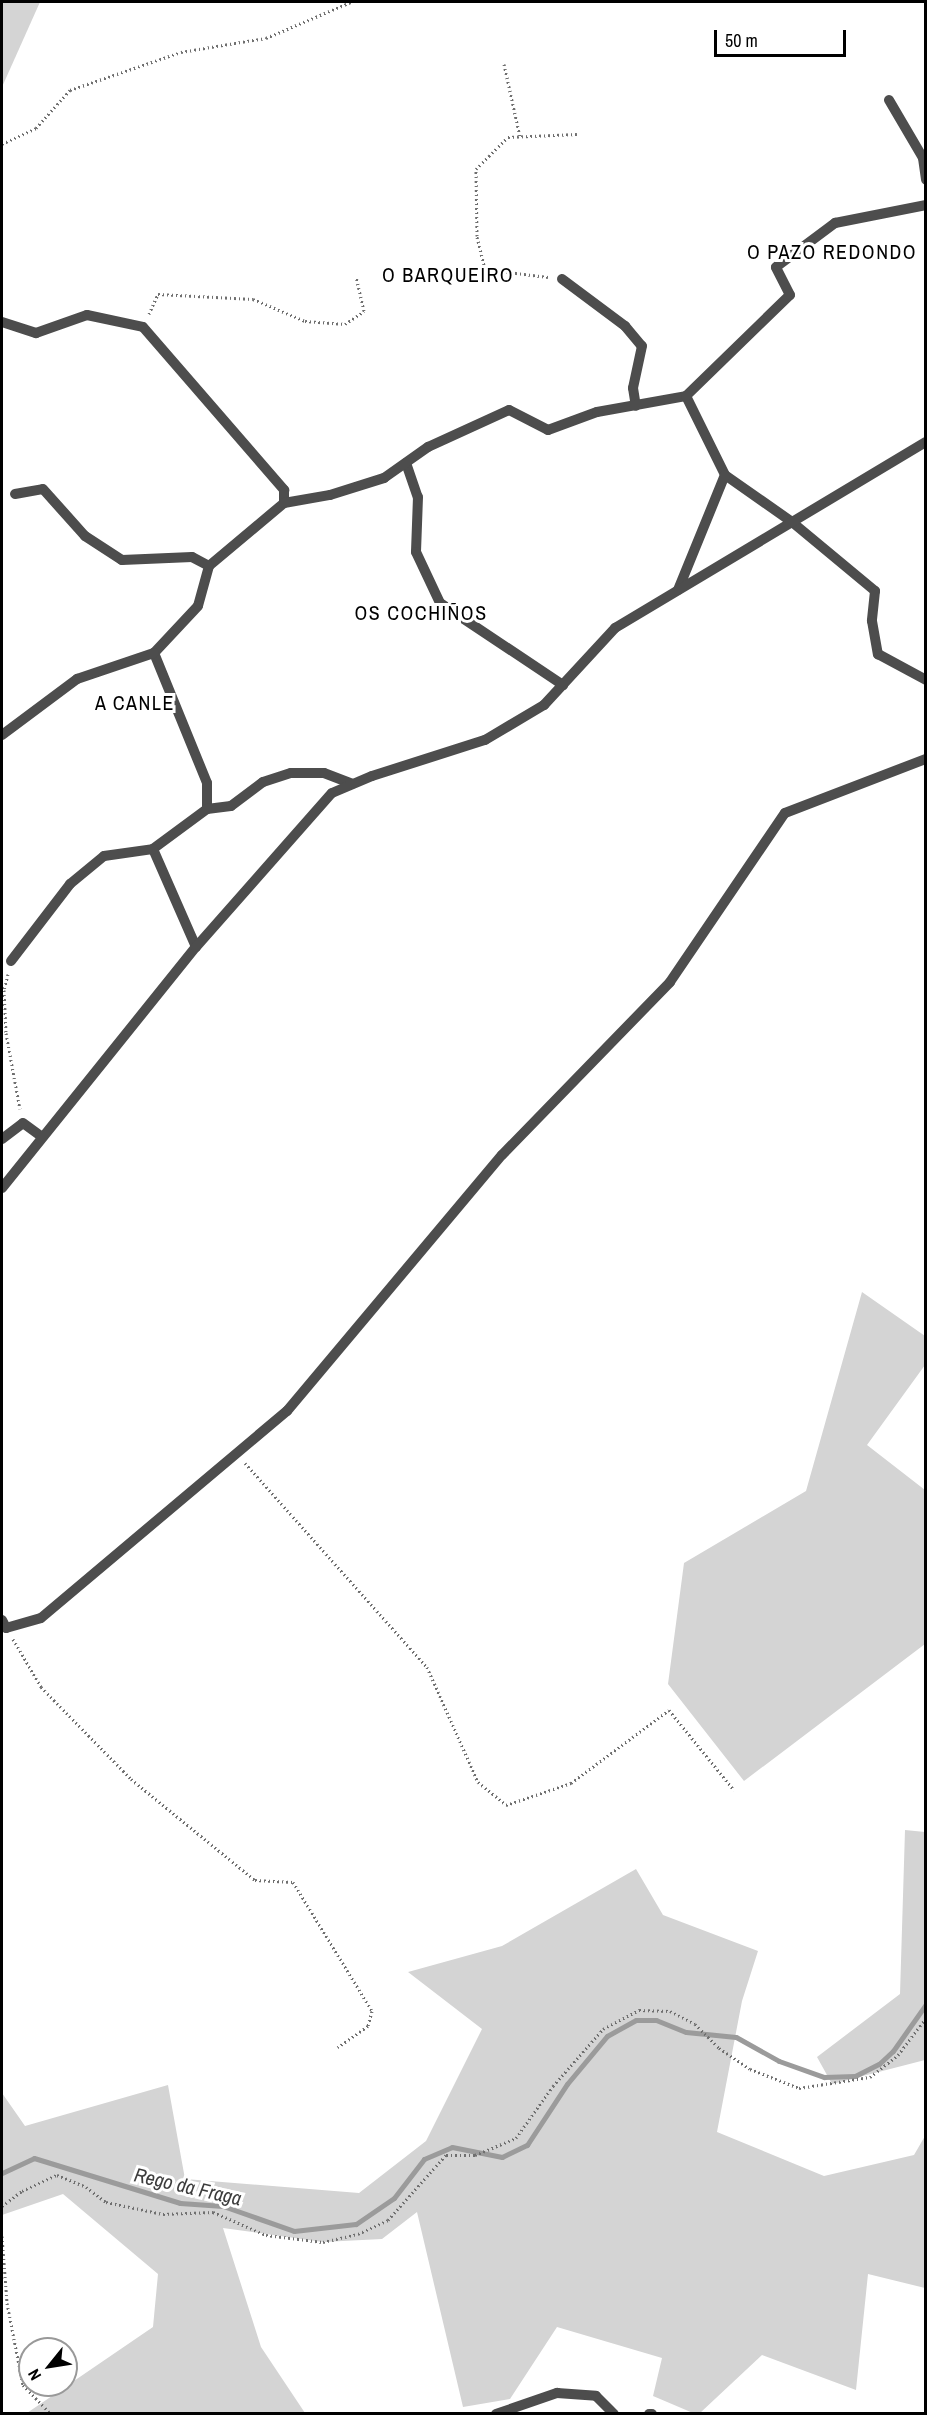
<!DOCTYPE html>
<html>
<head>
<meta charset="utf-8">
<style>
  body { margin:0 }
  #map { position:relative; width:927px; height:2415px; overflow:hidden; background:#fff; font-family:"Archivo Narrow",sans-serif }
  div>[style] { position:absolute }
  .green>* { inset:0; background:#d4d4d4 }
  .stream>* { height:5px; margin:-2.5px; padding:0 2.5px; transform-origin:2.5px; border-radius:2.5px; background:#9b9b9b }
  .path>* { height:3px; margin-top:-1.5px; transform-origin:0; background:repeating-linear-gradient(90deg,#6f6f6f 0 1.5px,transparent 0 4.5px) }
  .minor>* { height:10px; margin:-5px; padding:0 5px; transform-origin:5px; border-radius:5px; background:#4d4d4d }
  span { translate:-50% -50%; white-space:nowrap; text-align:center; line-height:1.15; -webkit-text-stroke:6px #fff; paint-order:stroke }
  .neighbourhood-label { font-size:20px; color:#000; letter-spacing:1.5px }
  .water-label { font-size:20px; color:#3c3c3c; font-style:italic }
  .frame { position:absolute; inset:0; border:3px solid #000; pointer-events:none }
  .north { position:absolute; left:18px; top:2337px; width:60px; height:60px; box-sizing:border-box; background:#fff; border:2px solid #999; border-radius:50%; rotate:240deg; font-size:16px; font-weight:700; line-height:24px; text-align:center; color:#000 }
  .north::after { content:''; display:block; margin:auto; width:21px; height:27px; background:#000; clip-path:polygon(50% 0,100% 100%,50% 72%,0 100%) }
  .scale { position:absolute; left:714px; top:30px; width:132px; height:27px; box-sizing:border-box; border:3px solid #000; border-top:0; padding-left:8px; font-size:18px; line-height:21px; white-space:nowrap; color:#000; -webkit-text-stroke:4px #fff; paint-order:stroke }
</style>
</head>
<body>
<div id="map">
  <div class="green">
    <div style="clip-path:polygon(2px 2px,40px 2px,2px 87px)"></div>
    <div style="clip-path:polygon(862px 1292px,925px 1336px,925px 1365px,867px 1445px,925px 1490px,925px 1644px,744px 1781px,668px 1684px,684px 1563px,806px 1491px)"></div>
    <div style="clip-path:polygon(905px 1830px,925px 1832px,925px 2060px,832px 2084px,817px 2057px,900px 1994px)"></div>
    <div style="clip-path:polygon(636px 1869px,663px 1915px,758px 1951px,742px 2001px,717px 2132px,824px 2176px,914px 2155px,925px 2136px,925px 2288px,868px 2274px,856px 2390px,762px 2355px,700px 2413px,693px 2413px,653px 2396px,662px 2358px,557px 2327px,510px 2399px,463px 2407px,417px 2212px,382px 2239px,323px 2242px,223px 2228px,261px 2347px,305px 2413px,27px 2413px,153px 2327px,158px 2274px,63px 2194px,2px 2215px,2px 2093px,25px 2126px,168px 2085px,185px 2179px,359px 2193px,426px 2141px,482px 2029px,408px 1972px,502px 1946px)"></div>
  </div>
  <div class="stream">
    <div style="left:2px;top:2173px;width:35px;rotate:-25deg"></div>
    <div style="left:34px;top:2158px;width:153px;rotate:17.1deg"></div>
    <div style="left:180px;top:2203px;width:43px;rotate:4deg"></div>
    <div style="left:223px;top:2206px;width:75px;rotate:19.4deg"></div>
    <div style="left:294px;top:2231px;width:62px;rotate:-6.4deg"></div>
    <div style="left:356px;top:2224px;width:46px;rotate:-34.4deg"></div>
    <div style="left:394px;top:2198px;width:49px;rotate:-52.4deg"></div>
    <div style="left:424px;top:2159px;width:30px;rotate:-23deg"></div>
    <div style="left:452px;top:2147px;width:51px;rotate:11.3deg"></div>
    <div style="left:502px;top:2157px;width:28px;rotate:-26deg"></div>
    <div style="left:527px;top:2145px;width:73px;rotate:-56.7deg"></div>
    <div style="left:567px;top:2084px;width:62px;rotate:-50.2deg"></div>
    <div style="left:607px;top:2036px;width:33px;rotate:-29deg"></div>
    <div style="left:636px;top:2020px;width:20px"></div>
    <div style="left:656px;top:2020px;width:32px;rotate:22deg"></div>
    <div style="left:686px;top:2032px;width:50px;rotate:5.7deg"></div>
    <div style="left:736px;top:2037px;width:49px;rotate:29.2deg"></div>
    <div style="left:779px;top:2061px;width:48px;rotate:19.6deg"></div>
    <div style="left:824px;top:2077px;width:31px;rotate:-2deg"></div>
    <div style="left:855px;top:2076px;width:27px;rotate:-27deg"></div>
    <div style="left:879px;top:2064px;width:19px;rotate:-43deg"></div>
    <div style="left:893px;top:2051px;width:57px;rotate:-54.9deg"></div>
  </div>
  <div class="path">
    <div style="left:504px;top:64px;width:75px;rotate:77.6deg"></div>
    <div style="left:2px;top:144px;width:38px;rotate:-25deg"></div>
    <div style="left:36px;top:128px;width:51px;rotate:-48.2deg"></div>
    <div style="left:70px;top:90px;width:117px;rotate:-18.9deg"></div>
    <div style="left:181px;top:52px;width:86px;rotate:-9.4deg"></div>
    <div style="left:266px;top:38px;width:92px;rotate:-23deg"></div>
    <div style="left:548px;top:277px;width:64px;rotate:-172.8deg"></div>
    <div style="left:485px;top:269px;width:34px;rotate:-104deg"></div>
    <div style="left:477px;top:236px;width:67px;rotate:-90.9deg"></div>
    <div style="left:476px;top:169px;width:45px;rotate:-45deg"></div>
    <div style="left:508px;top:137px;width:69px;rotate:-2.5deg"></div>
    <div style="left:149px;top:314px;width:22px;rotate:-66deg"></div>
    <div style="left:158px;top:294px;width:95px;rotate:3deg"></div>
    <div style="left:253px;top:299px;width:56px;rotate:22.9deg"></div>
    <div style="left:305px;top:321px;width:40px;rotate:4.3deg"></div>
    <div style="left:345px;top:324px;width:23px;rotate:-34deg"></div>
    <div style="left:364px;top:311px;width:35px;rotate:-103deg"></div>
    <div style="left:8px;top:974px;width:16px;rotate:104deg"></div>
    <div style="left:4px;top:990px;width:43px;rotate:87.3deg"></div>
    <div style="left:6px;top:1033px;width:77px;rotate:79.6deg"></div>
    <div style="left:245px;top:1463px;width:273px;rotate:48.3deg"></div>
    <div style="left:427px;top:1667px;width:126px;rotate:66.1deg"></div>
    <div style="left:478px;top:1782px;width:36px;rotate:39deg"></div>
    <div style="left:506px;top:1805px;width:69px;rotate:-18.7deg"></div>
    <div style="left:571px;top:1783px;width:122px;rotate:-36.7deg"></div>
    <div style="left:669px;top:1710px;width:103px;rotate:50.9deg"></div>
    <div style="left:13px;top:1639px;width:56px;rotate:59.7deg"></div>
    <div style="left:41px;top:1687px;width:129px;rotate:45.6deg"></div>
    <div style="left:131px;top:1779px;width:160px;rotate:39.2deg"></div>
    <div style="left:255px;top:1880px;width:38px;rotate:3deg"></div>
    <div style="left:293px;top:1882px;width:151px;rotate:58.5deg"></div>
    <div style="left:372px;top:2011px;width:16px;rotate:105deg"></div>
    <div style="left:368px;top:2026px;width:37px;rotate:145deg"></div>
    <div style="left:2px;top:2206px;width:25px;rotate:-37deg"></div>
    <div style="left:22px;top:2191px;width:38px;rotate:-25deg"></div>
    <div style="left:57px;top:2175px;width:31px;rotate:22deg"></div>
    <div style="left:86px;top:2187px;width:25px;rotate:37deg"></div>
    <div style="left:106px;top:2202px;width:58px;rotate:11.9deg"></div>
    <div style="left:163px;top:2214px;width:50px;rotate:-2.3deg"></div>
    <div style="left:213px;top:2212px;width:58px;rotate:23.5deg"></div>
    <div style="left:266px;top:2235px;width:57px;rotate:7deg"></div>
    <div style="left:323px;top:2242px;width:36px;rotate:-13deg"></div>
    <div style="left:358px;top:2234px;width:33px;rotate:-25deg"></div>
    <div style="left:388px;top:2220px;width:87px;rotate:-48.3deg"></div>
    <div style="left:446px;top:2155px;width:29px"></div>
    <div style="left:475px;top:2155px;width:44px;rotate:-22.5deg"></div>
    <div style="left:516px;top:2138px;width:64px;rotate:-54.6deg"></div>
    <div style="left:553px;top:2086px;width:76px;rotate:-48.7deg"></div>
    <div style="left:603px;top:2029px;width:41px;rotate:-27.8deg"></div>
    <div style="left:639px;top:2010px;width:31px;rotate:2deg"></div>
    <div style="left:670px;top:2011px;width:28px;rotate:27deg"></div>
    <div style="left:695px;top:2024px;width:34px;rotate:45deg"></div>
    <div style="left:719px;top:2048px;width:37px;rotate:34deg"></div>
    <div style="left:750px;top:2069px;width:53px;rotate:21.2deg"></div>
    <div style="left:799px;top:2088px;width:72px;rotate:-8.8deg"></div>
    <div style="left:870px;top:2077px;width:36px;rotate:-38deg"></div>
    <div style="left:898px;top:2055px;width:46px;rotate:-52.9deg"></div>
    <div style="left:2px;top:2236px;width:67px;rotate:85.7deg"></div>
    <div style="left:7px;top:2303px;width:84px;rotate:79deg"></div>
    <div style="left:23px;top:2385px;width:40px;rotate:46deg"></div>
  </div>
  <div class="minor">
    <div style="left:889px;top:100px;width:67px;rotate:59.6deg"></div>
    <div style="left:923px;top:158px;width:22px;rotate:82deg"></div>
    <div style="left:562px;top:279px;width:79px;rotate:36.7deg"></div>
    <div style="left:625px;top:326px;width:26px;rotate:50deg"></div>
    <div style="left:642px;top:346px;width:43px;rotate:102.1deg"></div>
    <div style="left:633px;top:388px;width:18px;rotate:81deg"></div>
    <div style="left:2px;top:322px;width:36px;rotate:18deg"></div>
    <div style="left:36px;top:333px;width:54px;rotate:-19.4deg"></div>
    <div style="left:87px;top:315px;width:57px;rotate:12.1deg"></div>
    <div style="left:143px;top:327px;width:216px;rotate:49.1deg"></div>
    <div style="left:284px;top:490px;width:13px;rotate:90deg"></div>
    <div style="left:284px;top:503px;width:98px;rotate:140deg"></div>
    <div style="left:209px;top:566px;width:41px;rotate:105.4deg"></div>
    <div style="left:198px;top:606px;width:64px;rotate:133.1deg"></div>
    <div style="left:154px;top:653px;width:140px;rotate:67.8deg"></div>
    <div style="left:207px;top:783px;width:26px;rotate:90deg"></div>
    <div style="left:207px;top:809px;width:67px;rotate:143.5deg"></div>
    <div style="left:153px;top:849px;width:107px;rotate:66.3deg"></div>
    <div style="left:686px;top:396px;width:88px;rotate:63.7deg"></div>
    <div style="left:725px;top:475px;width:82px;rotate:35deg"></div>
    <div style="left:792px;top:522px;width:108px;rotate:39.7deg"></div>
    <div style="left:875px;top:591px;width:30px;rotate:96deg"></div>
    <div style="left:872px;top:621px;width:34px;rotate:80deg"></div>
    <div style="left:878px;top:654px;width:55px;rotate:28.4deg"></div>
    <div style="left:406px;top:463px;width:36px;rotate:71deg"></div>
    <div style="left:418px;top:497px;width:55px;rotate:92.1deg"></div>
    <div style="left:416px;top:552px;width:56px;rotate:64.8deg"></div>
    <div style="left:440px;top:603px;width:148px;rotate:33.7deg"></div>
    <div style="left:15px;top:494px;width:28px;rotate:-10deg"></div>
    <div style="left:43px;top:489px;width:63px;rotate:48.2deg"></div>
    <div style="left:85px;top:536px;width:44px;rotate:33deg"></div>
    <div style="left:122px;top:560px;width:70px;rotate:-2.5deg"></div>
    <div style="left:192px;top:557px;width:19px;rotate:28deg"></div>
    <div style="left:284px;top:503px;width:47px;rotate:-9.9deg"></div>
    <div style="left:330px;top:495px;width:57px;rotate:-17.5deg"></div>
    <div style="left:384px;top:478px;width:54px;rotate:-35.2deg"></div>
    <div style="left:428px;top:447px;width:89px;rotate:-24.6deg"></div>
    <div style="left:509px;top:410px;width:44px;rotate:27.1deg"></div>
    <div style="left:548px;top:430px;width:52px;rotate:-20.2deg"></div>
    <div style="left:597px;top:412px;width:90px;rotate:-10.2deg"></div>
    <div style="left:686px;top:396px;width:145px;rotate:-44.2deg"></div>
    <div style="left:790px;top:295px;width:31px;rotate:-117deg"></div>
    <div style="left:776px;top:267px;width:74px;rotate:-36.7deg"></div>
    <div style="left:835px;top:223px;width:93px;rotate:-11.2deg"></div>
    <div style="left:678px;top:590px;width:124px;rotate:-67.8deg"></div>
    <div style="left:2px;top:735px;width:94px;rotate:-36.7deg"></div>
    <div style="left:77px;top:679px;width:81px;rotate:-18.7deg"></div>
    <div style="left:207px;top:809px;width:24px;rotate:-7deg"></div>
    <div style="left:231px;top:806px;width:40px;rotate:-37deg"></div>
    <div style="left:263px;top:782px;width:29px;rotate:-18deg"></div>
    <div style="left:291px;top:773px;width:33px"></div>
    <div style="left:324px;top:773px;width:30px;rotate:21deg"></div>
    <div style="left:11px;top:961px;width:97px;rotate:-52.5deg"></div>
    <div style="left:70px;top:884px;width:44px;rotate:-39.5deg"></div>
    <div style="left:104px;top:856px;width:49px;rotate:-8.1deg"></div>
    <div style="left:2px;top:1139px;width:26px;rotate:-37deg"></div>
    <div style="left:23px;top:1123px;width:22px;rotate:36deg"></div>
    <div style="left:2px;top:1188px;width:309px;rotate:-51.2deg"></div>
    <div style="left:196px;top:947px;width:205px;rotate:-48.6deg"></div>
    <div style="left:332px;top:793px;width:43px;rotate:-23deg"></div>
    <div style="left:372px;top:776px;width:119px;rotate:-17.7deg"></div>
    <div style="left:485px;top:740px;width:69px;rotate:-30.7deg"></div>
    <div style="left:544px;top:705px;width:105px;rotate:-47.3deg"></div>
    <div style="left:615px;top:628px;width:362px;rotate:-30.9deg"></div>
    <div style="left:2px;top:1620px;width:9px;rotate:63deg"></div>
    <div style="left:6px;top:1628px;width:36px;rotate:-16deg"></div>
    <div style="left:41px;top:1618px;width:322px;rotate:-40.1deg"></div>
    <div style="left:287px;top:1411px;width:334px;rotate:-50deg"></div>
    <div style="left:502px;top:1155px;width:241px;rotate:-45.8deg"></div>
    <div style="left:670px;top:982px;width:204px;rotate:-55.8deg"></div>
    <div style="left:785px;top:813px;width:151px;rotate:-21deg"></div>
    <div style="left:496px;top:2414px;width:65px;rotate:-19deg"></div>
    <div style="left:557px;top:2393px;width:39px;rotate:4deg"></div>
    <div style="left:596px;top:2396px;width:25px;rotate:45deg"></div>
    <div style="left:649px;top:2414px;width:3px"></div>
  </div>
  <div class="neighbourhood-label">
    <span style="left:832px;top:251px">O PAZO REDONDO</span>
    <span style="left:448px;top:274px">O BARQUEIRO</span>
    <span style="left:421px;top:612px">OS COCHIÑOS</span>
    <span style="left:135px;top:702px">A CANLE</span>
  </div>
  <div class="water-label">
    <span style="left:188px;top:2186px;rotate:13deg">Rego da Fraga</span>
  </div>
  <div class="frame"></div>
  <div class="north">N</div>
  <div class="scale">50 m</div>
</div>
</body>
</html>
